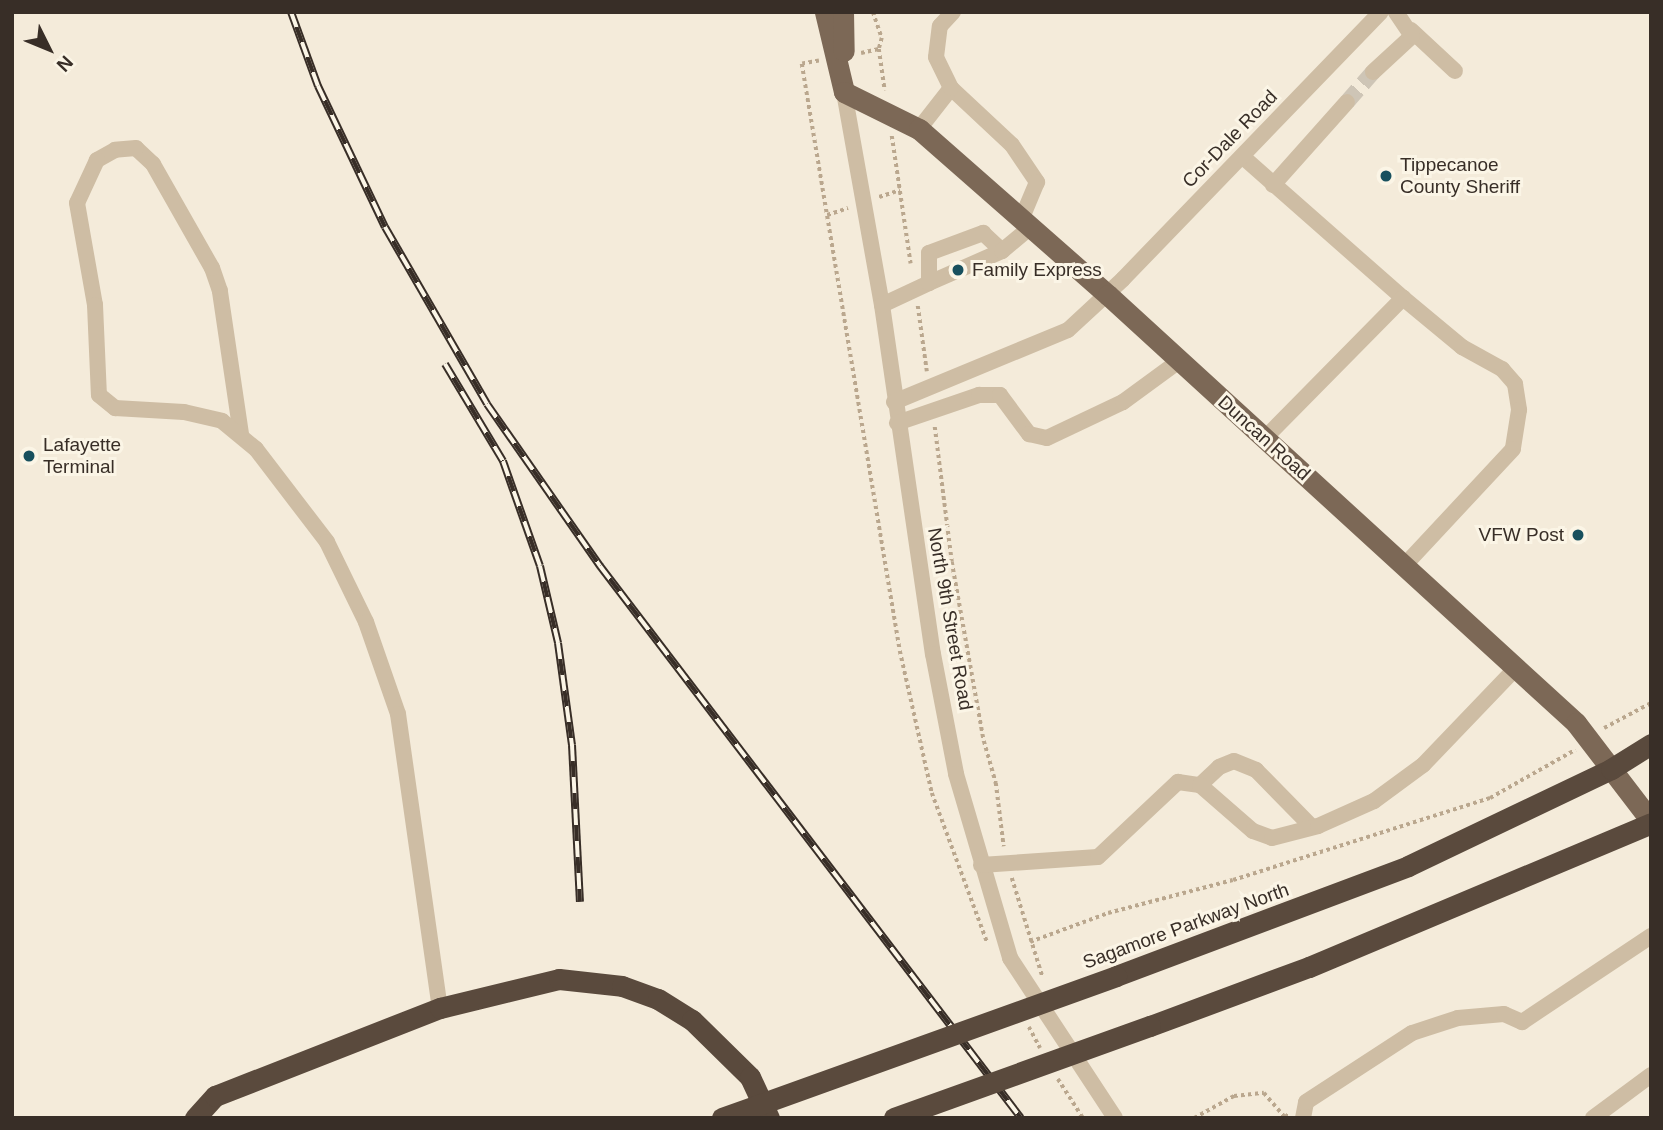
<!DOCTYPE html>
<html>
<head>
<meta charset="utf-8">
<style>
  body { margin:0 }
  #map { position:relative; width:1663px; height:1130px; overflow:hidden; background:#f4ebda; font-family:Arial,sans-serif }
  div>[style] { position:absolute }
  .minor-tunnel>* { height:16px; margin-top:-8px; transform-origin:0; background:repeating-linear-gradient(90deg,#cec5b6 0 16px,transparent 0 24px) }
  .path>* { height:3.5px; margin-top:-1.75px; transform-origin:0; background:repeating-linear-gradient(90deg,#baa78e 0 3.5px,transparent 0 7px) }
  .minor>* { height:16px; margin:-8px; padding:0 8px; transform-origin:8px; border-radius:8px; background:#cebda4 }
  .major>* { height:21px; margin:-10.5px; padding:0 10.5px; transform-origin:10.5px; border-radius:10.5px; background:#7c6856 }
  .highway>* { height:21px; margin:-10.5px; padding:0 10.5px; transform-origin:10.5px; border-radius:10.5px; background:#5a4a3d }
  .rail>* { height:8px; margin-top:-4px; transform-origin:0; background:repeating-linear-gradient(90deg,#fbf5e6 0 16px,#382e27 0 32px); box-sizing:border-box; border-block:2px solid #382e27 }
  .highway-bridge>* { height:21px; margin:-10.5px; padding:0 10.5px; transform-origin:10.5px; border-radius:10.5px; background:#5a4a3d }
  .dots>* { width:19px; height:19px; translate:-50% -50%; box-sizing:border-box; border:4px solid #fbf5e6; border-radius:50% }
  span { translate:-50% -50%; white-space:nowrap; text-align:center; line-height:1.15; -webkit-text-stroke:6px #fbf5e6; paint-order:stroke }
  .street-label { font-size:19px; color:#382e27 }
  .poi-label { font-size:19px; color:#382e27 }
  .left { translate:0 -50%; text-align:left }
  .right { translate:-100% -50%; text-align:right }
  .frame { position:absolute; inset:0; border:14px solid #382e27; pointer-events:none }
  .north { position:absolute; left:14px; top:14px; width:70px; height:70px; -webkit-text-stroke:5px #fbf5e6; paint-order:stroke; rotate:133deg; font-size:19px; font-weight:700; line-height:28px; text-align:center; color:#382e27 }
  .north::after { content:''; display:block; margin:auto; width:24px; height:32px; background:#382e27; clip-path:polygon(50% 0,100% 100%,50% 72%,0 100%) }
</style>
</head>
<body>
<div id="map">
  <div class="minor-tunnel">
    <div style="left:1347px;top:102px;width:40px;rotate:-49deg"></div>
  </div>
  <div class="path">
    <div style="left:873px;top:12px;width:28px;rotate:71deg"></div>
    <div style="left:882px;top:38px;width:11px;rotate:105deg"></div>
    <div style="left:879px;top:49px;width:42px;rotate:81.9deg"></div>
    <div style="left:861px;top:53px;width:18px;rotate:-13deg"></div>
    <div style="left:819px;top:61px;width:17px;rotate:170deg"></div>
    <div style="left:802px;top:64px;width:595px;rotate:80.52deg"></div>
    <div style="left:900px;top:651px;width:146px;rotate:77.3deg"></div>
    <div style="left:932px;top:793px;width:159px;rotate:69.7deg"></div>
    <div style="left:892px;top:136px;width:129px;rotate:81.6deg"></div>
    <div style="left:879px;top:197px;width:22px;rotate:-18deg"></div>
    <div style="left:827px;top:215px;width:22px;rotate:-18deg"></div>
    <div style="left:918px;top:306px;width:66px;rotate:82.1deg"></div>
    <div style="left:935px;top:427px;width:136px;rotate:82.8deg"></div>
    <div style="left:952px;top:562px;width:182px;rotate:79.9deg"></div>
    <div style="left:984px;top:741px;width:44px;rotate:74.1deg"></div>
    <div style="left:996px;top:783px;width:64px;rotate:82.9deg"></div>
    <div style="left:1604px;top:728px;width:53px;rotate:-28deg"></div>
    <div style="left:1012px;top:878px;width:102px;rotate:72.8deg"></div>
    <div style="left:1030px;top:942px;width:83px;rotate:-20.4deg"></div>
    <div style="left:1108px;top:913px;width:129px;rotate:-14.8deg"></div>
    <div style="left:1233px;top:880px;width:270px;rotate:-17.7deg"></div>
    <div style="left:1490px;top:798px;width:98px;rotate:-29.5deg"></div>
    <div style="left:1029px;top:1027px;width:24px;rotate:62deg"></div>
    <div style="left:1058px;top:1079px;width:46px;rotate:57.3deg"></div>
    <div style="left:1194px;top:1118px;width:46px;rotate:-28.8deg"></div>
    <div style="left:1234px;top:1096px;width:30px;rotate:-6deg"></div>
    <div style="left:1264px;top:1093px;width:32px;rotate:49deg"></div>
    <div style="left:1285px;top:1117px;width:5px;rotate:-37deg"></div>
  </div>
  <div class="minor">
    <div style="left:1411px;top:30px;width:60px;rotate:43deg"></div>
    <div style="left:1373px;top:72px;width:53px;rotate:-42.7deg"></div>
    <div style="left:1412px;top:36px;width:29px;rotate:-124deg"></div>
    <div style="left:951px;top:88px;width:83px;rotate:43.1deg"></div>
    <div style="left:1012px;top:145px;width:45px;rotate:56deg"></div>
    <div style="left:1037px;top:182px;width:41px;rotate:112.8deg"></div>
    <div style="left:844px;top:92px;width:216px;rotate:79.9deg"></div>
    <div style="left:882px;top:305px;width:353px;rotate:81.7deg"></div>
    <div style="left:933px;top:654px;width:122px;rotate:79.1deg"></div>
    <div style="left:956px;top:774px;width:192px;rotate:73.6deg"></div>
    <div style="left:1010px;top:958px;width:191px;rotate:56.7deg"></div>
    <div style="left:919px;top:129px;width:52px;rotate:-52deg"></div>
    <div style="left:951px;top:88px;width:34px;rotate:-116deg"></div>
    <div style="left:936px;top:57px;width:31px;rotate:-83deg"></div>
    <div style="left:940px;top:26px;width:19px;rotate:-47deg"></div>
    <div style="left:1243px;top:157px;width:213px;rotate:41.4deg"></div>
    <div style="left:1403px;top:298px;width:77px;rotate:39.7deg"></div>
    <div style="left:1462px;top:347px;width:46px;rotate:28.8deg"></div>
    <div style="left:1502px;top:369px;width:20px;rotate:49deg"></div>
    <div style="left:1515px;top:384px;width:26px;rotate:81deg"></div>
    <div style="left:1519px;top:410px;width:39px;rotate:99deg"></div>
    <div style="left:1513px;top:449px;width:161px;rotate:133deg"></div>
    <div style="left:1273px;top:185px;width:111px;rotate:-48.3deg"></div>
    <div style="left:929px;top:283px;width:80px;rotate:-23.7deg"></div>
    <div style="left:882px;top:305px;width:52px;rotate:-25.1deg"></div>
    <div style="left:929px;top:283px;width:30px;rotate:-90deg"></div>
    <div style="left:929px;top:253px;width:58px;rotate:-20.3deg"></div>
    <div style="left:983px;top:233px;width:26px;rotate:43deg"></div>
    <div style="left:1002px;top:251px;width:38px;rotate:-40deg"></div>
    <div style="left:894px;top:402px;width:188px;rotate:-22.5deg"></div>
    <div style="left:1068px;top:330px;width:75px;rotate:-42.8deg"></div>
    <div style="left:1123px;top:279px;width:371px;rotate:-46deg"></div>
    <div style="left:897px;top:423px;width:87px;rotate:-18.9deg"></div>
    <div style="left:979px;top:395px;width:21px"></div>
    <div style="left:1000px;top:395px;width:49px;rotate:53.4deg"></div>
    <div style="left:1029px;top:434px;width:18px;rotate:13deg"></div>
    <div style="left:1047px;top:438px;width:84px;rotate:-25.3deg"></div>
    <div style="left:1123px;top:402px;width:69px;rotate:-36.2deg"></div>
    <div style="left:241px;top:434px;width:145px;rotate:-98.4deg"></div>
    <div style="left:220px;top:291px;width:24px;rotate:-109deg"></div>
    <div style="left:212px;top:268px;width:120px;rotate:-119.6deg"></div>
    <div style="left:153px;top:164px;width:23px;rotate:-137deg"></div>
    <div style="left:136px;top:148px;width:21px;rotate:175deg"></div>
    <div style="left:115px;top:150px;width:21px;rotate:151deg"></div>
    <div style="left:97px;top:160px;width:47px;rotate:114.9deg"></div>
    <div style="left:77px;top:203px;width:104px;rotate:80deg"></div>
    <div style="left:95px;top:305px;width:90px;rotate:87.5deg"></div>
    <div style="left:99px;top:395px;width:21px;rotate:39deg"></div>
    <div style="left:115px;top:408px;width:69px;rotate:3.3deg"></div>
    <div style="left:184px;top:412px;width:39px;rotate:13deg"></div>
    <div style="left:222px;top:421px;width:44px;rotate:39.5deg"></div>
    <div style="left:256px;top:449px;width:117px;rotate:52.6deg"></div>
    <div style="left:327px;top:542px;width:89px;rotate:64deg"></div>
    <div style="left:366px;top:622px;width:97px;rotate:70.8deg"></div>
    <div style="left:398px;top:714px;width:297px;rotate:81.9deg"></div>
    <div style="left:1265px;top:438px;width:197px;rotate:-45.4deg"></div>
    <div style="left:1200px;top:785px;width:26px;rotate:-43deg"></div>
    <div style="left:1219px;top:767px;width:16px;rotate:-22deg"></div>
    <div style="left:1234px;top:761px;width:24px;rotate:22deg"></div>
    <div style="left:1256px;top:770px;width:80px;rotate:45.5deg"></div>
    <div style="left:981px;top:865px;width:117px;rotate:-3.9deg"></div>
    <div style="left:1098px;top:857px;width:110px;rotate:-43.2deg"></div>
    <div style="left:1178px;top:782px;width:22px;rotate:8deg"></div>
    <div style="left:1200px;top:785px;width:70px;rotate:41deg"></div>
    <div style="left:1253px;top:831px;width:20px;rotate:20deg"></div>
    <div style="left:1272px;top:838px;width:48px;rotate:-14.6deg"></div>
    <div style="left:1318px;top:826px;width:61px;rotate:-24.1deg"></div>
    <div style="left:1374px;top:801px;width:61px;rotate:-36.3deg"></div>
    <div style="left:1423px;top:765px;width:134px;rotate:-46.2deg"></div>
    <div style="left:1303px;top:1118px;width:16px;rotate:-79deg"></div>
    <div style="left:1306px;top:1102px;width:126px;rotate:-33.1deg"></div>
    <div style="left:1412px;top:1033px;width:48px;rotate:-18.1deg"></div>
    <div style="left:1458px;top:1018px;width:46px;rotate:-5deg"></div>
    <div style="left:1504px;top:1014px;width:20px;rotate:24deg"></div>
    <div style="left:1522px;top:1022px;width:155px;rotate:-33.7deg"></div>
    <div style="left:1593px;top:1118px;width:72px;rotate:-36.6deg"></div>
  </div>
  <div class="major">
    <div style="left:825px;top:12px;width:82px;rotate:76.6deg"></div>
    <div style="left:843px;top:12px;width:39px;rotate:89deg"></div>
    <div style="left:844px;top:92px;width:84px;rotate:26.3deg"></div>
    <div style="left:919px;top:129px;width:252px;rotate:41.3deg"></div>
    <div style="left:1108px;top:295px;width:634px;rotate:42.44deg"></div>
    <div style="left:1576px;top:723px;width:123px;rotate:52.6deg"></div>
  </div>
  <div class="highway">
    <div style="left:1116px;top:976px;width:312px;rotate:-20.6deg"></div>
    <div style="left:1408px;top:866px;width:225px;rotate:-25.5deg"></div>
    <div style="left:1611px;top:769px;width:47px;rotate:-32deg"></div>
    <div style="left:1150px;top:1026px;width:170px;rotate:-20.4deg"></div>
    <div style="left:1309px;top:967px;width:371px;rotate:-22.8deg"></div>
    <div style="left:195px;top:1118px;width:30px;rotate:-48deg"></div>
    <div style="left:215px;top:1096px;width:242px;rotate:-21.4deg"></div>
    <div style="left:440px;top:1008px;width:122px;rotate:-13.7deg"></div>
    <div style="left:559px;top:979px;width:63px;rotate:6.3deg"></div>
    <div style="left:622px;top:986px;width:38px;rotate:20deg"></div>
    <div style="left:658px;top:999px;width:40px;rotate:32deg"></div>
    <div style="left:692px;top:1020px;width:81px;rotate:44.5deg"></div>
    <div style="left:750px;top:1077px;width:45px;rotate:65.1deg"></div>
  </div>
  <div class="rail">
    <div style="left:291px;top:12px;width:79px;rotate:70deg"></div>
    <div style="left:318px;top:86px;width:156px;rotate:64.6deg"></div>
    <div style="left:385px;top:227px;width:204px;rotate:60deg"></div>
    <div style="left:487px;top:404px;width:198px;rotate:55.1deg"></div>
    <div style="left:600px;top:566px;width:694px;rotate:52.67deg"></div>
    <div style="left:445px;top:364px;width:113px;rotate:59.1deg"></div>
    <div style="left:503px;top:461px;width:111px;rotate:70.6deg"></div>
    <div style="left:540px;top:566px;width:79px;rotate:76.8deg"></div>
    <div style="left:558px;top:643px;width:103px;rotate:82.2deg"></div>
    <div style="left:572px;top:745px;width:157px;rotate:87.1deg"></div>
  </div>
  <div class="highway-bridge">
    <div style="left:722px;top:1118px;width:419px;rotate:-19.8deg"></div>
    <div style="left:894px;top:1118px;width:272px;rotate:-19.8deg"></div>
  </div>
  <div class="dots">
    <div style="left:1386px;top:176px;background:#18505e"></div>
    <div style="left:958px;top:270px;background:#18505e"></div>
    <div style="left:29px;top:456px;background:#18505e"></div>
    <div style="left:1578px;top:535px;background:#18505e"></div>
  </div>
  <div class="street-label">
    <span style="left:1230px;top:139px;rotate:-46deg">Cor-Dale Road</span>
    <span style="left:1264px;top:438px;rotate:42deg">Duncan Road</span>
    <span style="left:950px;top:619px;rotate:80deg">North 9th Street Road</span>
    <span style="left:1186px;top:926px;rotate:-20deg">Sagamore Parkway North</span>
  </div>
  <div class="poi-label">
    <span class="left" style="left:1400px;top:176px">Tippecanoe<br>County Sheriff</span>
    <span class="left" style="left:972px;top:270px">Family Express</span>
    <span class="left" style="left:43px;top:456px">Lafayette<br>Terminal</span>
    <span class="right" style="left:1564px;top:535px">VFW Post</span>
  </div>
  <div class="frame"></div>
  <div class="north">N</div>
</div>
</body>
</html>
